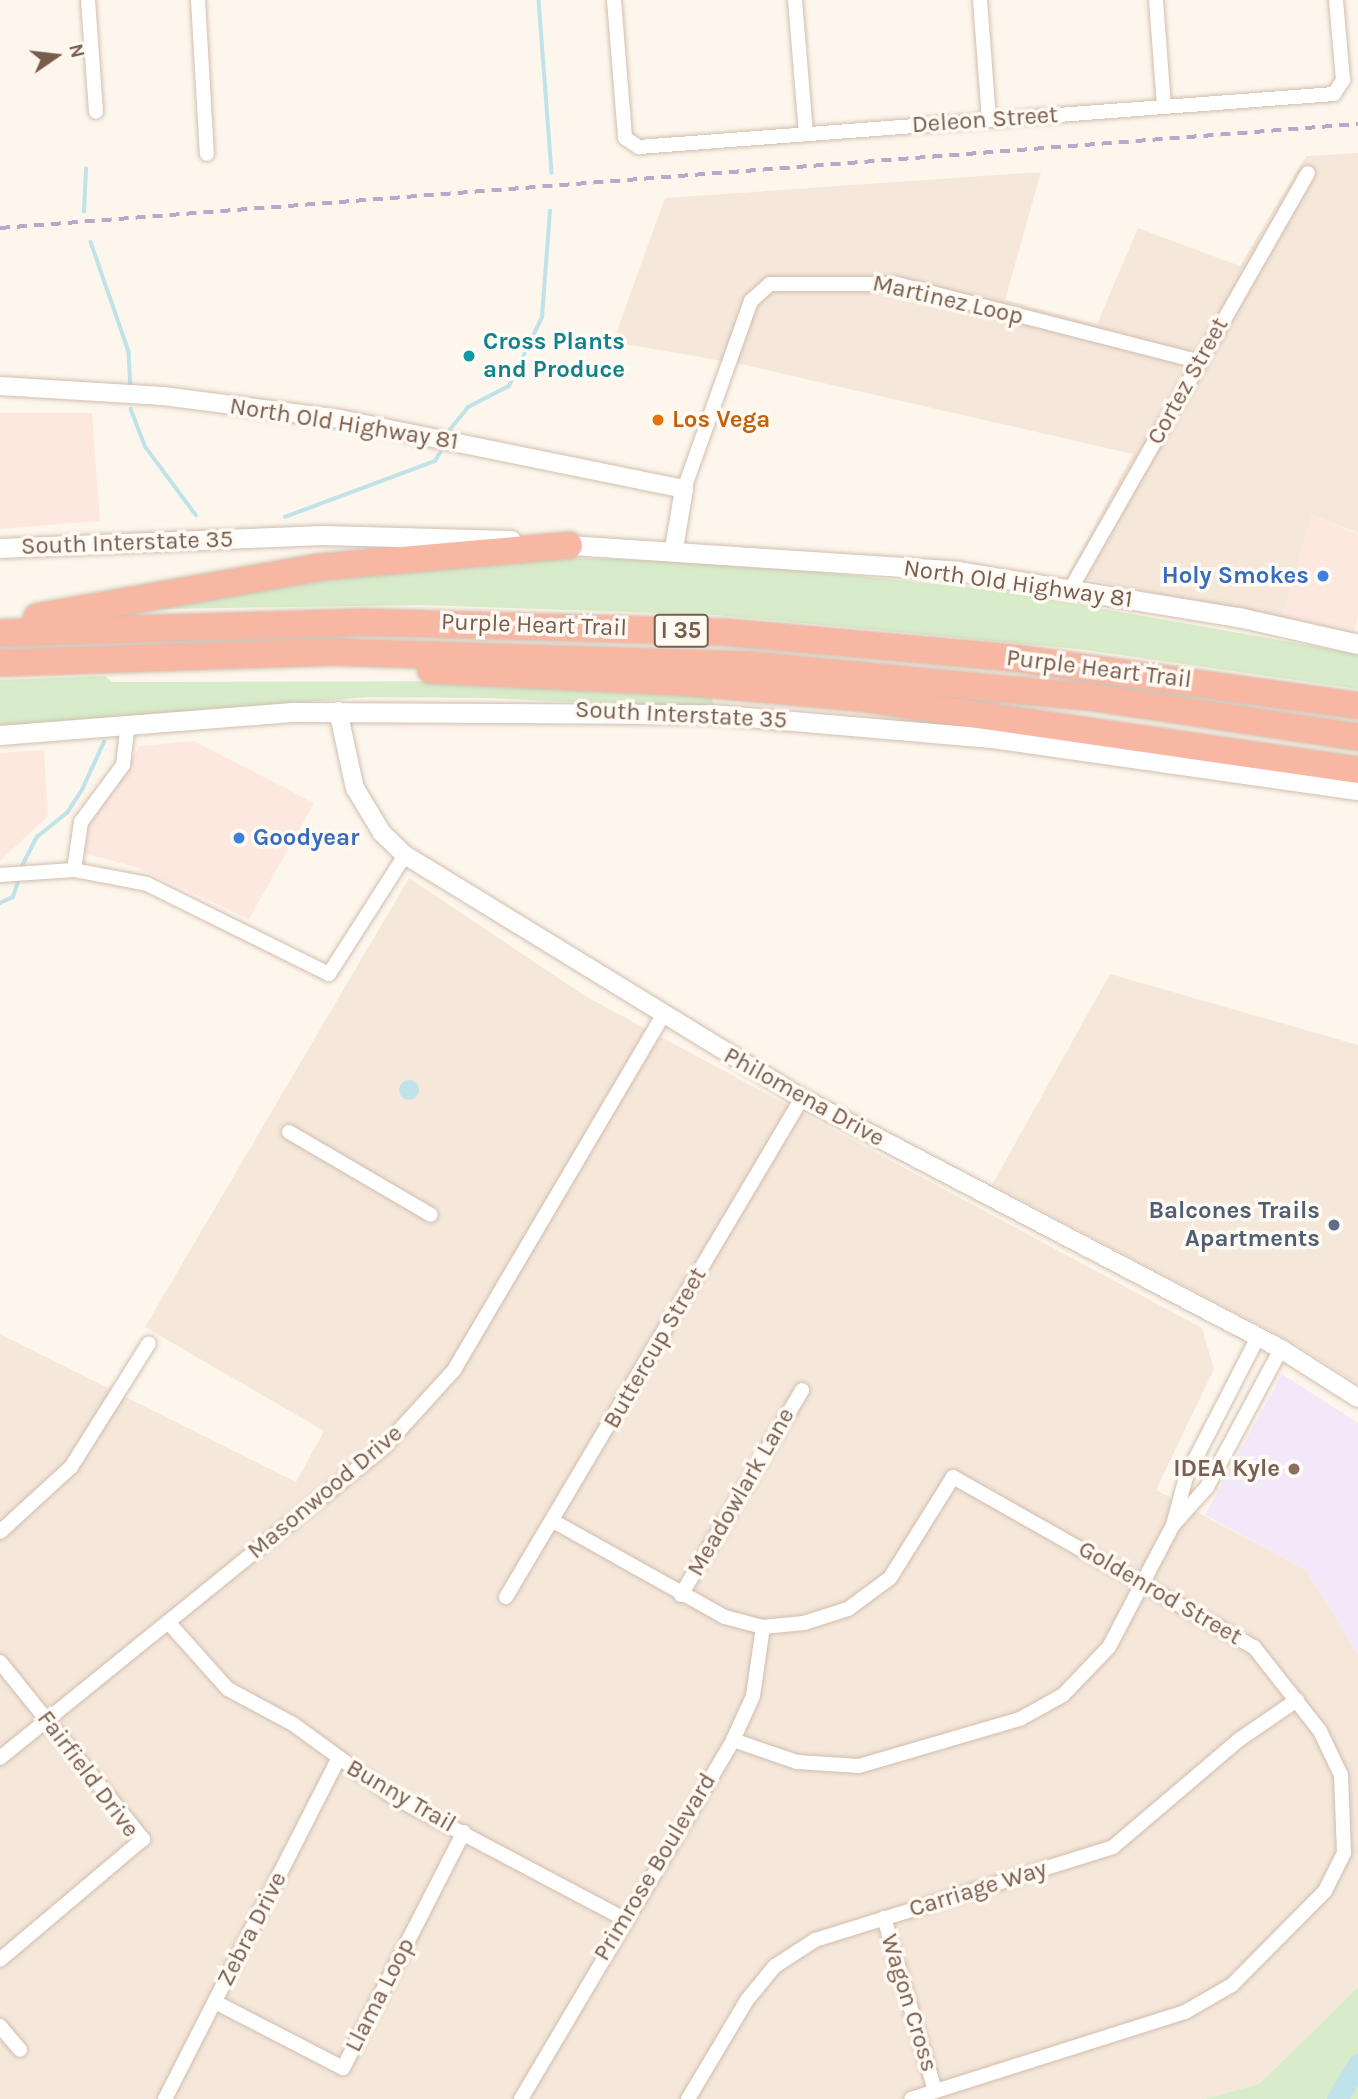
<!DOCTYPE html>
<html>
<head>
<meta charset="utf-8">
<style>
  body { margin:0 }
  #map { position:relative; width:1358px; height:2099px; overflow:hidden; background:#fdf6ec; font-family:Karla,sans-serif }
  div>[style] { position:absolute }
  .residential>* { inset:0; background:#f5e8da }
  .commercial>* { inset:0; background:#fde8e0 }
  .education>* { inset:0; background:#f3e8fa }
  .green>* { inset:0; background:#d8ecc9 }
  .water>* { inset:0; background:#bfe3e8 }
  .round { border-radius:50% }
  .stream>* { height:3.5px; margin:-1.75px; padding:0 1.75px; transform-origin:1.75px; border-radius:1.75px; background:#bfe3e8 }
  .river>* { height:21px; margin:-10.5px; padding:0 10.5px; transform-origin:10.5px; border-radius:10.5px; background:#bfe3e8 }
  .roads { filter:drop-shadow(0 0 2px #d1beb0) drop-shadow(0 0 2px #d1beb0) }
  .minor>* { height:14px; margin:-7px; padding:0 7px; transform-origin:7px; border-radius:7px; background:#fff }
  .tertiary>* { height:18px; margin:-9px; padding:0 9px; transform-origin:9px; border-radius:9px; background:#fff }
  .secondary>* { height:19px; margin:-9.5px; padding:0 9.5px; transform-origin:9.5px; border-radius:9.5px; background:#fff }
  .motorway>* { height:26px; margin:-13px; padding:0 13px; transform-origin:13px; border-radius:13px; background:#f7b7a3 }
  .rail>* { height:3.5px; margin-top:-1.75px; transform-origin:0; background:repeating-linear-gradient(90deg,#b9a8c9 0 10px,transparent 0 17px) }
  .dots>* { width:19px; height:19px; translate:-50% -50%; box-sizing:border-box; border:4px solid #fffaf3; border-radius:50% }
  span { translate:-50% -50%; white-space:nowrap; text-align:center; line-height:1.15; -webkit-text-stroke:7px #fffaf3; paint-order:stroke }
  .shield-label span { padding:2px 5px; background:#fffaf3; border:2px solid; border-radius:5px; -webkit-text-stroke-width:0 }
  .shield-label { font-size:23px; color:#7a5c4d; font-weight:700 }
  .street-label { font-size:24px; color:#7a5c4d }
  .culture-label { font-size:24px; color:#0d838f; font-weight:700 }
  .left { translate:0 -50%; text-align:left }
  .food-label { font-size:24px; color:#c56008; font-weight:700 }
  .shop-label { font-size:24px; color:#366cbe; font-weight:700 }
  .right { translate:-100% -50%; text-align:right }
  .service-label { font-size:24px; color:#4e5e75; font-weight:700 }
  .education-label { font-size:24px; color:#785e54; font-weight:700 }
  .north { position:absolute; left:21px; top:21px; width:70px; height:70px; -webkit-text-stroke:5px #fffaf3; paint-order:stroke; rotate:76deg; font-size:19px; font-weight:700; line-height:28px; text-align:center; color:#7a5c4d }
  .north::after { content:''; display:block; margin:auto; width:24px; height:32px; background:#7a5c4d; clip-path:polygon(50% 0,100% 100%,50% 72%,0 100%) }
</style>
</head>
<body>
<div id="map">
  <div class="residential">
    <div style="clip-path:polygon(1358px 153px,1358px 533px,1312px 515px,1281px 620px,1068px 575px,1133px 454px,740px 364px,613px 342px,665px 198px,1041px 172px,1005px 300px,1097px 324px,1138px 228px,1240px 266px,1306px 156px)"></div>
    <div style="clip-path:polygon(409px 878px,585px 996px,1202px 1328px,1214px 1369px,1156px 1490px,1306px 1570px,1358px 1654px,1358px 1987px,1259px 2084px,1204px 2099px,0 2099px,0 1334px,296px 1482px,324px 1431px,145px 1327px)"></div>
    <div style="clip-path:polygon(1110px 974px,1358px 1045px,1358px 1384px,1295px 1344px,992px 1185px)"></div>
  </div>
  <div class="commercial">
    <div style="clip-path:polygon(0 413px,92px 413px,100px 521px,0 529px)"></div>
    <div style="clip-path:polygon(1312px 515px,1358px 534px,1358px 618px,1352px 637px,1281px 620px)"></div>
    <div style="clip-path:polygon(194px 741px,314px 803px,249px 919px,136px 867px,83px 853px,90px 824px,140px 746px)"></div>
    <div style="clip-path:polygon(44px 750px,48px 816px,0 861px,0 753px)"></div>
  </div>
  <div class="education">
    <div style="clip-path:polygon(1282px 1374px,1358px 1423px,1358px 1654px,1306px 1570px,1205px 1515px)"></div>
  </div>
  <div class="green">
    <div style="clip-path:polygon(522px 557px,709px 561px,996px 590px,1358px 654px,1358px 689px,1078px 649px,717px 615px,421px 605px,162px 609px,239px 586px)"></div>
    <div style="clip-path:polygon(105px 676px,112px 682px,506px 681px,712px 696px,713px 705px,1012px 730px,1159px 747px,790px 712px,488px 698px,369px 697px,0 727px,0 680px)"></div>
    <div style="clip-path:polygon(1358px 1987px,1358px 2099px,1204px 2099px,1259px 2084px)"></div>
  </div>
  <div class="water">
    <div class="round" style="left:399px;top:1080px;width:20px;height:20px"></div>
  </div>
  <div class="stream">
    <div style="left:539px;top:0;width:173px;rotate:85.7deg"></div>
    <div style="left:84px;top:212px;width:43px;rotate:-87.3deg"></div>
    <div style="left:91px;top:242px;width:116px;rotate:70.9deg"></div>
    <div style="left:129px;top:352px;width:34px;rotate:87deg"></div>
    <div style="left:131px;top:409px;width:40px;rotate:69deg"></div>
    <div style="left:145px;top:446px;width:86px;rotate:53.5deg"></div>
    <div style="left:448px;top:432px;width:32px;rotate:-51deg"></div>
    <div style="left:468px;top:407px;width:46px;rotate:-27.1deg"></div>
    <div style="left:509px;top:386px;width:76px;rotate:-64.4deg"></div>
    <div style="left:542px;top:317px;width:106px;rotate:-85.7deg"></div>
    <div style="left:285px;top:517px;width:160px;rotate:-20.5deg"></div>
    <div style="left:435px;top:461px;width:12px;rotate:-59deg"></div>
    <div style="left:21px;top:868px;width:35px;rotate:-63deg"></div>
    <div style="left:37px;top:837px;width:38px;rotate:-39deg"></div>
    <div style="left:67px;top:813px;width:27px;rotate:-57deg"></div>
    <div style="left:82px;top:790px;width:53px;rotate:-65.4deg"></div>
    <div style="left:0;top:903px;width:14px;rotate:-25deg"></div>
    <div style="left:13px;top:897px;width:19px;rotate:-72deg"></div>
  </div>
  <div class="river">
    <div style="left:1337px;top:2099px;width:41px;rotate:-59deg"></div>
  </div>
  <div class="roads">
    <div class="minor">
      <div style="left:88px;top:0;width:112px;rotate:85.9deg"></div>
      <div style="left:198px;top:0;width:154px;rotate:86.7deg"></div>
      <div style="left:614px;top:0;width:138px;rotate:85.4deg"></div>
      <div style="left:625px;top:138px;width:17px;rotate:33deg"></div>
      <div style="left:639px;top:147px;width:697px;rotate:-4.36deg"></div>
      <div style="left:1334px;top:94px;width:17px;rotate:-57deg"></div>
      <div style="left:1343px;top:80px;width:80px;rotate:-95deg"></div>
      <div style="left:795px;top:0;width:133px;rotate:85.3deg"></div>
      <div style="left:980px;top:0;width:120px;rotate:85.7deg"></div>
      <div style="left:1156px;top:0;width:107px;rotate:85.7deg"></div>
      <div style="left:684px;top:489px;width:200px;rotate:-70.4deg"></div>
      <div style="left:751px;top:301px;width:25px;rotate:-42deg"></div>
      <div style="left:770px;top:284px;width:127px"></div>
      <div style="left:897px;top:284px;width:310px;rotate:14.4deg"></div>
      <div style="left:1070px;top:590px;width:480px;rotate:-60.3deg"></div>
      <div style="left:74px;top:870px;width:49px;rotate:-81.7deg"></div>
      <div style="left:81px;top:822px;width:71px;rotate:-53.6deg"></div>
      <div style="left:123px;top:765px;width:42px;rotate:-83.2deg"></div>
      <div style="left:0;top:875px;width:74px;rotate:-3.9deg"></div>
      <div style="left:74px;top:870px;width:74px;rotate:10.9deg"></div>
      <div style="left:147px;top:884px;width:203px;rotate:26.3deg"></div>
      <div style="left:329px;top:974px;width:141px;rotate:-57.4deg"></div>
      <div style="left:289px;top:1132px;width:164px;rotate:30.3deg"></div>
      <div style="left:553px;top:1521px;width:197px;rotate:29.2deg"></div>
      <div style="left:725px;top:1617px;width:39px;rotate:15deg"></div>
      <div style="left:763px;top:1627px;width:41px;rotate:-5.6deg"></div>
      <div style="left:804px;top:1623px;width:46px;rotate:-17.7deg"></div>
      <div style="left:848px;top:1609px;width:52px;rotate:-36.4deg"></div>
      <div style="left:890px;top:1578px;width:119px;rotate:-58deg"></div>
      <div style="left:953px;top:1477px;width:346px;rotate:29.5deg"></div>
      <div style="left:1254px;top:1647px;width:107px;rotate:51.8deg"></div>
      <div style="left:1320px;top:1731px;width:49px;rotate:64.5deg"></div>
      <div style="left:1341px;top:1775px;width:78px;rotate:87.8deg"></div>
      <div style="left:1344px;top:1853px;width:42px;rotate:116.6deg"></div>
      <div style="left:1325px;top:1891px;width:132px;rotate:134.7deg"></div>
      <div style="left:1232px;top:1985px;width:54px;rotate:150.1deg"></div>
      <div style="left:1185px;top:2012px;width:287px;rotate:162.4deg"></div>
      <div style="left:1174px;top:1524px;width:50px;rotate:-48.3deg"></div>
      <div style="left:1207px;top:1487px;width:157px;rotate:-61.8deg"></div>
      <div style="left:0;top:1532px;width:96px;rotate:-42.5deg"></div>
      <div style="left:71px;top:1467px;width:146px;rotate:-57.8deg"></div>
      <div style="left:681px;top:1595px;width:238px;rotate:-59.4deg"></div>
      <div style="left:506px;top:1597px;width:580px;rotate:-59.32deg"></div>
      <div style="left:168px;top:1622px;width:90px;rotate:48.2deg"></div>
      <div style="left:228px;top:1689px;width:74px;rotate:28.3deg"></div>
      <div style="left:293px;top:1724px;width:122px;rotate:36deg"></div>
      <div style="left:392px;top:1796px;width:260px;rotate:27.9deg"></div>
      <div style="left:0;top:1662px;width:228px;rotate:51.1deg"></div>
      <div style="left:143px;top:1839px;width:187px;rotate:139.8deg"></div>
      <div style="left:733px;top:1740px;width:68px;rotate:19deg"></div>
      <div style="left:797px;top:1762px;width:62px;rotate:3.7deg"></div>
      <div style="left:859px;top:1766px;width:168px;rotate:-16.3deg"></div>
      <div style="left:1020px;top:1719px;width:49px;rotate:-29.2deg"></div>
      <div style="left:1063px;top:1695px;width:66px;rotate:-46.2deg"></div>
      <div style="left:1109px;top:1647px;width:138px;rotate:-62.3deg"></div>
      <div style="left:1173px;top:1525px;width:50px;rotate:-74.8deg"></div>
      <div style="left:1186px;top:1477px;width:157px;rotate:-62.8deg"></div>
      <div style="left:0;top:1758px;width:494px;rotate:-39deg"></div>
      <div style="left:384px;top:1447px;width:104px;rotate:-47.7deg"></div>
      <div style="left:454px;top:1370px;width:410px;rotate:-59.5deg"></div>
      <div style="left:884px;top:1918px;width:176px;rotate:73.5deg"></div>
      <div style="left:215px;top:2002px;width:144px;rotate:27.3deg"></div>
      <div style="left:343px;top:2068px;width:265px;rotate:-62.9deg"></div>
      <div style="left:0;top:2026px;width:31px;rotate:50deg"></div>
      <div style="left:165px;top:2099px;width:381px;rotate:-63deg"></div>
      <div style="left:521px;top:2099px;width:417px;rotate:-59.4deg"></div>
      <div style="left:733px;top:1740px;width:48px;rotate:-65.6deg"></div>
      <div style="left:753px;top:1696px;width:70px;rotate:-81.8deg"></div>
      <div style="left:688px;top:2099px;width:115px;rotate:-59.2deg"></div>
      <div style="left:747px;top:2000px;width:44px;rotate:-50.5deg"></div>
      <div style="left:775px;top:1966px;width:48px;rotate:-33deg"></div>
      <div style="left:815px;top:1940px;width:312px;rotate:-17.3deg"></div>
      <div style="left:1113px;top:1847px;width:167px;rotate:-40.4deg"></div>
      <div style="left:1240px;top:1739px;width:69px;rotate:-34.4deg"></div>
    </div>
    <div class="tertiary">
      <div style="left:0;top:386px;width:163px;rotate:3.5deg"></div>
      <div style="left:163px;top:396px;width:178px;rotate:7.4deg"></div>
      <div style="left:340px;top:419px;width:351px;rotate:11.5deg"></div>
      <div style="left:684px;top:489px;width:61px;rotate:99.5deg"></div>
      <div style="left:338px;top:711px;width:79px;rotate:77.6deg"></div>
      <div style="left:355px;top:788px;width:52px;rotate:59deg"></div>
      <div style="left:382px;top:833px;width:32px;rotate:44deg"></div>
      <div style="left:405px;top:855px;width:465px;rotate:31.5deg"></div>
      <div style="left:802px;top:1098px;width:541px;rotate:27.65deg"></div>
      <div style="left:1281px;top:1349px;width:91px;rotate:32.5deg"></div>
    </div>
    <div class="secondary">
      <div style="left:555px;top:544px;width:403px;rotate:3.8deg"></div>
      <div style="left:957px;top:571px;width:286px;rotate:9.3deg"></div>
      <div style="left:1239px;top:617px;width:122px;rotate:12.8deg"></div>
      <div style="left:0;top:548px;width:323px;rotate:-2.3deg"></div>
      <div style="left:323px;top:535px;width:188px;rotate:1.5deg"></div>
      <div style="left:0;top:735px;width:296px;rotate:-4.5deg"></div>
      <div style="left:295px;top:712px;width:417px;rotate:0.3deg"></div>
      <div style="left:712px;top:714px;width:280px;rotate:4.9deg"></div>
      <div style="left:991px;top:738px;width:371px;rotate:8.1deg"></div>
    </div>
    <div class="motorway">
      <div style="left:37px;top:617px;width:287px;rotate:-10deg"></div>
      <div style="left:320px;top:567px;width:250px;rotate:-5deg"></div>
      <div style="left:0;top:633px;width:362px;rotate:-1.7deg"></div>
      <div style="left:362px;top:622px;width:361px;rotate:1.6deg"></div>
      <div style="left:723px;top:632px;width:292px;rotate:5.1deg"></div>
      <div style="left:1014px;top:658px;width:347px;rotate:7.9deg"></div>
      <div style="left:0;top:663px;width:333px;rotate:-1.9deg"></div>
      <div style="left:333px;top:652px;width:416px;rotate:1.8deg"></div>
      <div style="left:749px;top:665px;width:349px;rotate:5.4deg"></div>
      <div style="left:1096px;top:698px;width:265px;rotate:8.5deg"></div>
      <div style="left:431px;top:670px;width:253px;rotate:2.7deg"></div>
      <div style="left:684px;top:682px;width:177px;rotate:5.2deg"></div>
      <div style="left:860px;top:698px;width:503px;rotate:8.23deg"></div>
    </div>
  </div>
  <div class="rail">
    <div style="left:0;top:228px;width:1362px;rotate:-4.38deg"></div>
  </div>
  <div class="dots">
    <div style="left:469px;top:356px;background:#0f9aa8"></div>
    <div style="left:658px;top:420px;background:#e8710a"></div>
    <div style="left:1323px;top:576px;background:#3f7fe0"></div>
    <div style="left:239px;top:838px;background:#3f7fe0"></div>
    <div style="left:1334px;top:1225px;background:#5c6f8a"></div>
    <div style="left:1294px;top:1469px;background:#8d6e63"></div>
  </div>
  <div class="shield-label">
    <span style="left:681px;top:631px">I 35</span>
  </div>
  <div class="street-label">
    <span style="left:985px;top:120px;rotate:-4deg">Deleon Street</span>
    <span style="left:948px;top:300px;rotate:13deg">Martinez Loop</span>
    <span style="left:1188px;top:381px;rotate:-61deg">Cortez Street</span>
    <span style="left:344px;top:424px;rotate:9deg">North Old Highway 81</span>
    <span style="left:127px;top:543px;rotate:-2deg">South Interstate 35</span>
    <span style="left:1018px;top:584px;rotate:8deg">North Old Highway 81</span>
    <span style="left:534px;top:625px;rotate:2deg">Purple Heart Trail</span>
    <span style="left:1099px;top:669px;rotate:7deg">Purple Heart Trail</span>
    <span style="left:681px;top:715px;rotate:3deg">South Interstate 35</span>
    <span style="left:804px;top:1097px;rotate:29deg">Philomena Drive</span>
    <span style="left:655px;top:1348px;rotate:-60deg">Buttercup Street</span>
    <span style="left:325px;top:1492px;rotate:-40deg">Masonwood Drive</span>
    <span style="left:741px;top:1492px;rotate:-60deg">Meadowlark Lane</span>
    <span style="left:1160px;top:1593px;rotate:30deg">Goldenrod Street</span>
    <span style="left:88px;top:1774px;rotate:53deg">Fairfield Drive</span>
    <span style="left:401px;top:1796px;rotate:30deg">Bunny Trail</span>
    <span style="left:655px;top:1867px;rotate:-59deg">Primrose Boulevard</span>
    <span style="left:978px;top:1889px;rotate:-17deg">Carriage Way</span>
    <span style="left:252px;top:1929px;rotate:-63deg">Zebra Drive</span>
    <span style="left:380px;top:1995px;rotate:-63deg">Llama Loop</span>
    <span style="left:909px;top:2003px;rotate:73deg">Wagon Cross</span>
  </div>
  <div class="culture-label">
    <span class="left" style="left:483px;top:356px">Cross Plants<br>and Produce</span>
  </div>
  <div class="food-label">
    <span class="left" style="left:672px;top:420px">Los Vega</span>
  </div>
  <div class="shop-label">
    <span class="right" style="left:1309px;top:576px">Holy Smokes</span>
    <span class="left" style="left:253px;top:838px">Goodyear</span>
  </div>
  <div class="service-label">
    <span class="right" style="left:1320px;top:1225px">Balcones Trails<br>Apartments</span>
  </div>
  <div class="education-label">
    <span class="right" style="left:1280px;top:1469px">IDEA Kyle</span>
  </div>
  <div class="north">N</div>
</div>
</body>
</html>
